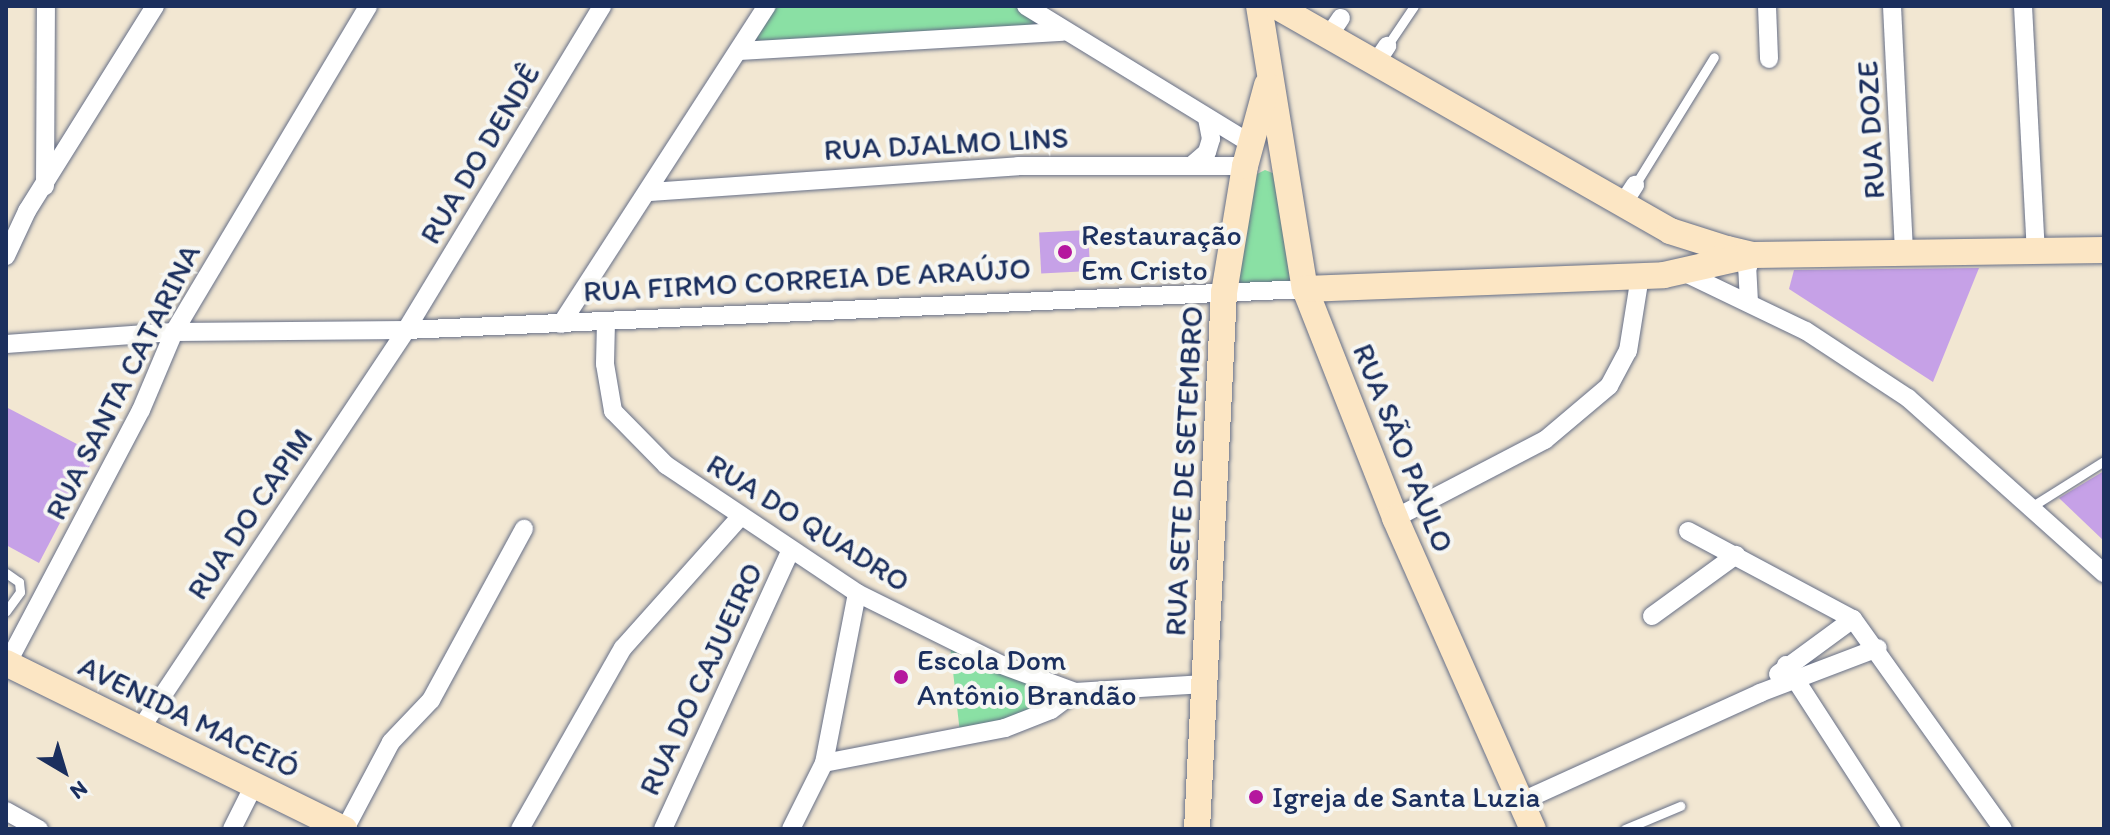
<!DOCTYPE html>
<html>
<head>
<meta charset="utf-8">
<style>
  body { margin:0 }
  #map { position:relative; width:2110px; height:835px; overflow:hidden; background:#f2e7d2; font-family:Itim,sans-serif }
  div>[style] { position:absolute }
  .green>* { inset:0; background:#8ae0a4 }
  .building>* { inset:0; background:#c6a1e7; transform-origin:0 0 }
  .roads { filter:drop-shadow(0 0 2px #666f87) drop-shadow(0 0 2px #666f87) }
  .lane>* { height:9px; margin:-4.5px; padding:0 4.5px; transform-origin:4.5px; border-radius:4.5px; background:#fff }
  .street>* { height:18px; margin:-9px; padding:0 9px; transform-origin:9px; border-radius:9px; background:#fff }
  .secondary>* { height:26px; margin:-13px; padding:0 13px; transform-origin:13px; border-radius:13px; background:#fce6c4 }
  .dots>* { width:22px; height:22px; translate:-50% -50%; box-sizing:border-box; border:4px solid #f6f6f2; border-radius:50% }
  span { translate:-50% -50%; white-space:nowrap; text-align:center; line-height:1.15; -webkit-text-stroke:8px #f6f6f2; paint-order:stroke }
  .street-label { font-size:30px; color:#1b2f5e }
  .poi-label { font-size:30px; color:#1b2f5e }
  .left { translate:0 -50%; text-align:left }
  .frame { position:absolute; inset:0; border:8px solid #1b2f5e; pointer-events:none }
  .north { position:absolute; left:24px; top:731px; width:80px; height:80px; -webkit-text-stroke:6px #f6f6f2; paint-order:stroke; rotate:142deg; font-size:22px; font-weight:700; line-height:32px; text-align:center; color:#1b2f5e }
  .north::after { content:''; display:block; margin:auto; width:28px; height:36px; background:#1b2f5e; clip-path:polygon(50% 0,100% 100%,50% 72%,0 100%) }
</style>
</head>
<body>
<div id="map">
  <div class="green">
    <div style="clip-path:polygon(776px 6px,1017px 6px,1051px 28px,754px 41px)"></div>
    <div style="clip-path:polygon(1265px 170px,1275px 174px,1299px 284px,1233px 288px,1253px 176px)"></div>
    <div style="clip-path:polygon(950px 645px,1066px 692px,1055px 704px,960px 733px)"></div>
  </div>
  <div class="building">
    <div style="left:1088px;top:230px;width:41px;height:49px;rotate:87deg"></div>
    <div style="clip-path:polygon(1979px 268px,1933px 382px,1789px 289px,1794px 270px)"></div>
    <div style="clip-path:polygon(6px 407px,96px 454px,39px 563px,6px 545px)"></div>
    <div style="clip-path:polygon(2104px 471px,2104px 541px,2059px 498px)"></div>
  </div>
  <div class="roads">
    <div class="lane">
      <div style="left:1387px;top:46px;width:48px;rotate:-56deg"></div>
      <div style="left:1635px;top:185px;width:150px;rotate:-58.3deg"></div>
      <div style="left:2031px;top:507px;width:86px;rotate:-32.2deg"></div>
      <div style="left:6px;top:573px;width:16px;rotate:35deg"></div>
      <div style="left:19px;top:582px;width:10px;rotate:84deg"></div>
      <div style="left:20px;top:592px;width:24px;rotate:126deg"></div>
      <div style="left:1625px;top:829px;width:60px;rotate:-22.7deg"></div>
    </div>
    <div class="street">
      <div style="left:1026px;top:6px;width:264px;rotate:31.5deg"></div>
      <div style="left:1767px;top:6px;width:53px;rotate:87.8deg"></div>
      <div style="left:1892px;top:6px;width:246px;rotate:87.2deg"></div>
      <div style="left:2023px;top:6px;width:244px;rotate:87deg"></div>
      <div style="left:1328px;top:37px;width:23px;rotate:-56deg"></div>
      <div style="left:740px;top:51px;width:323px;rotate:-3.4deg"></div>
      <div style="left:1375px;top:64px;width:22px;rotate:-56deg"></div>
      <div style="left:1191px;top:166px;width:21px;rotate:-41deg"></div>
      <div style="left:1207px;top:152px;width:14px;rotate:-73deg"></div>
      <div style="left:1211px;top:139px;width:21px;rotate:-101deg"></div>
      <div style="left:45px;top:186px;width:180px;rotate:-89.7deg"></div>
      <div style="left:650px;top:192px;width:369px;rotate:-4deg"></div>
      <div style="left:1018px;top:166px;width:227px"></div>
      <div style="left:1622px;top:205px;width:24px;rotate:-57deg"></div>
      <div style="left:6px;top:256px;width:50px;rotate:-65deg"></div>
      <div style="left:27px;top:211px;width:242px;rotate:-58deg"></div>
      <div style="left:1683px;top:272px;width:136px;rotate:25.6deg"></div>
      <div style="left:1806px;top:331px;width:122px;rotate:33.3deg"></div>
      <div style="left:1908px;top:398px;width:263px;rotate:41.8deg"></div>
      <div style="left:1749px;top:302px;width:33px;rotate:-93deg"></div>
      <div style="left:1747px;top:269px;width:15px;rotate:-67deg"></div>
      <div style="left:606px;top:322px;width:42px;rotate:91.4deg"></div>
      <div style="left:605px;top:364px;width:48px;rotate:80.3deg"></div>
      <div style="left:613px;top:411px;width:76px;rotate:45.5deg"></div>
      <div style="left:666px;top:465px;width:230px;rotate:33.8deg"></div>
      <div style="left:857px;top:593px;width:162px;rotate:26.4deg"></div>
      <div style="left:1002px;top:665px;width:78px;rotate:20.3deg"></div>
      <div style="left:561px;top:324px;width:379px;rotate:-57.1deg"></div>
      <div style="left:6px;top:344px;width:168px;rotate:-4.1deg"></div>
      <div style="left:174px;top:332px;width:232px;rotate:-0.5deg"></div>
      <div style="left:406px;top:330px;width:900px;rotate:-2.61deg"></div>
      <div style="left:1395px;top:518px;width:169px;rotate:-27.5deg"></div>
      <div style="left:1545px;top:440px;width:84px;rotate:-40.2deg"></div>
      <div style="left:1609px;top:386px;width:40px;rotate:-62deg"></div>
      <div style="left:1628px;top:351px;width:76px;rotate:-80.9deg"></div>
      <div style="left:1688px;top:531px;width:187px;rotate:28.1deg"></div>
      <div style="left:1853px;top:619px;width:258px;rotate:54.5deg"></div>
      <div style="left:1652px;top:616px;width:104px;rotate:-36deg"></div>
      <div style="left:7px;top:664px;width:287px;rotate:-62.2deg"></div>
      <div style="left:141px;top:410px;width:85px;rotate:-67.1deg"></div>
      <div style="left:174px;top:332px;width:379px;rotate:-59.2deg"></div>
      <div style="left:1786px;top:665px;width:195px;rotate:57.1deg"></div>
      <div style="left:1778px;top:674px;width:93px;rotate:-36.3deg"></div>
      <div style="left:141px;top:728px;width:478px;rotate:-56.3deg"></div>
      <div style="left:406px;top:330px;width:379px;rotate:-58.8deg"></div>
      <div style="left:824px;top:763px;width:184px;rotate:-10.9deg"></div>
      <div style="left:1005px;top:728px;width:49px;rotate:-21.4deg"></div>
      <div style="left:1051px;top:710px;width:30px;rotate:-37deg"></div>
      <div style="left:1075px;top:692px;width:130px;rotate:-3.5deg"></div>
      <div style="left:1520px;top:802px;width:264px;rotate:-24.4deg"></div>
      <div style="left:1760px;top:693px;width:126px;rotate:-20.9deg"></div>
      <div style="left:6px;top:811px;width:38px;rotate:29deg"></div>
      <div style="left:232px;top:829px;width:49px;rotate:-63.4deg"></div>
      <div style="left:345px;top:829px;width:98px;rotate:-62.1deg"></div>
      <div style="left:391px;top:742px;width:58px;rotate:-46.4deg"></div>
      <div style="left:431px;top:700px;width:195px;rotate:-61.5deg"></div>
      <div style="left:520px;top:829px;width:208px;rotate:-60.4deg"></div>
      <div style="left:623px;top:648px;width:176px;rotate:-48.2deg"></div>
      <div style="left:663px;top:829px;width:305px;rotate:-65.4deg"></div>
      <div style="left:791px;top:829px;width:74px;rotate:-63.4deg"></div>
      <div style="left:824px;top:763px;width:173px;rotate:-79deg"></div>
    </div>
    <div class="secondary">
      <div style="left:1259px;top:6px;width:287px;rotate:80.8deg"></div>
      <div style="left:1305px;top:289px;width:246px;rotate:68.5deg"></div>
      <div style="left:1395px;top:518px;width:340px;rotate:66.1deg"></div>
      <div style="left:1276px;top:6px;width:454px;rotate:29.7deg"></div>
      <div style="left:1670px;top:231px;width:60px;rotate:17.5deg"></div>
      <div style="left:1727px;top:249px;width:27px;rotate:13deg"></div>
      <div style="left:1753px;top:255px;width:351px;rotate:-0.8deg"></div>
      <div style="left:1305px;top:289px;width:359px;rotate:-2.2deg"></div>
      <div style="left:1664px;top:275px;width:91px;rotate:-12.7deg"></div>
      <div style="left:6px;top:663px;width:377px;rotate:26.2deg"></div>
      <div style="left:1197px;top:829px;width:537px;rotate:-87.12deg"></div>
      <div style="left:1224px;top:293px;width:129px;rotate:-80.6deg"></div>
      <div style="left:1245px;top:166px;width:84px;rotate:-74.8deg"></div>
    </div>
  </div>
  <div class="dots">
    <div style="left:1065px;top:252px;background:#b5179e"></div>
    <div style="left:901px;top:677px;background:#b5179e"></div>
    <div style="left:1256px;top:797px;background:#b5179e"></div>
  </div>
  <div class="street-label">
    <span style="left:1871px;top:130px;rotate:-93deg">RUA DOZE</span>
    <span style="left:946px;top:144px;rotate:-3deg">RUA DJALMO LINS</span>
    <span style="left:480px;top:154px;rotate:-59deg">RUA DO DENDÊ</span>
    <span style="left:807px;top:280px;rotate:-3deg">RUA FIRMO CORREIA DE ARAÚJO</span>
    <span style="left:123px;top:382px;rotate:-63deg">RUA SANTA CATARINA</span>
    <span style="left:1403px;top:448px;rotate:68deg">RUA SÃO PAULO</span>
    <span style="left:1184px;top:471px;rotate:-87deg">RUA SETE DE SETEMBRO</span>
    <span style="left:250px;top:514px;rotate:-56deg">RUA DO CAPIM</span>
    <span style="left:808px;top:523px;rotate:32deg">RUA DO QUADRO</span>
    <span style="left:701px;top:679px;rotate:-65deg">RUA DO CAJUEIRO</span>
    <span style="left:189px;top:717px;rotate:26deg">AVENIDA MACEIÓ</span>
  </div>
  <div class="poi-label">
    <span class="left" style="left:1081px;top:252px">Restauração<br>Em Cristo</span>
    <span class="left" style="left:917px;top:677px">Escola Dom<br>Antônio Brandão</span>
    <span class="left" style="left:1272px;top:797px">Igreja de Santa Luzia</span>
  </div>
  <div class="frame"></div>
  <div class="north">N</div>
</div>
</body>
</html>
